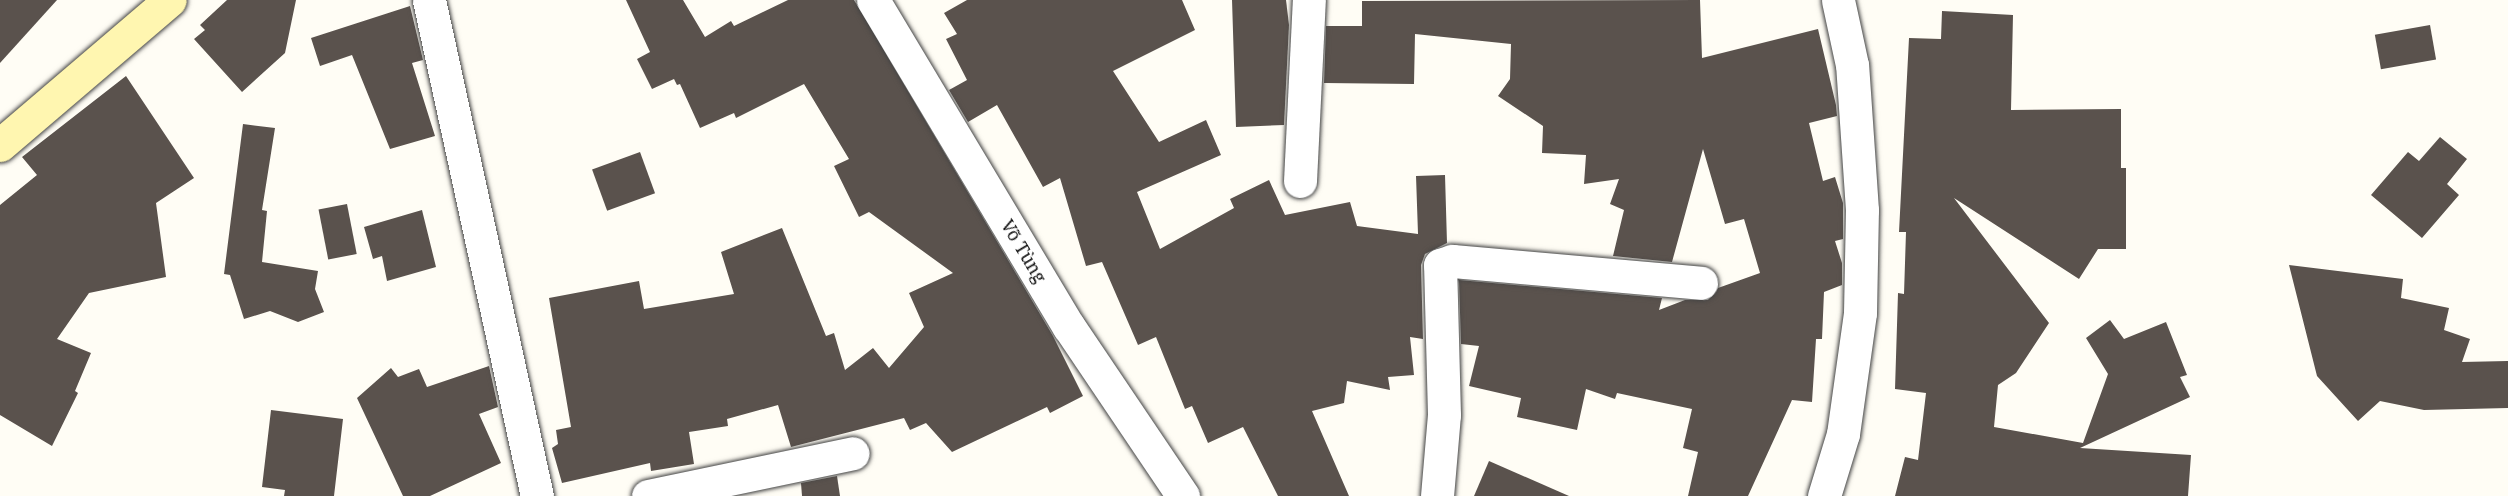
<!DOCTYPE html>
<html>
<head>
<meta charset="utf-8">
<style>
  body { margin:0 }
  #map { position:relative; width:2508px; height:496px; overflow:hidden; background:#fffdf5; font-family:"Noto Serif",serif }
  div>[style] { position:absolute }
  .building>* { inset:0; background:#5a524d; transform-origin:0 0 }
  .roads { filter:drop-shadow(0 0 2px #444) drop-shadow(0 0 2px #444) }
  .street>* { height:33px; margin:-16.5px; padding:0 16.5px; transform-origin:16.5px; border-radius:16.5px; background:#fff }
  .secondary>* { height:33px; margin:-16.5px; padding:0 16.5px; transform-origin:16.5px; border-radius:16.5px; background:#fff6b0 }
  span { translate:-50% -50%; white-space:nowrap; text-align:center; line-height:1.15; -webkit-text-stroke:6px #fff; paint-order:stroke }
  .street-label { font-size:18px; color:#111 }
</style>
</head>
<body>
<div id="map">
  <div class="building">
    <div style="clip-path:polygon(0 0,57px 0,0 63px)"></div>
    <div style="clip-path:polygon(227px 0,296px 0,285px 53px,242px 92px,194px 39px,205px 30px,200px 25px)"></div>
    <div style="clip-path:polygon(626px 0,683px 0,705px 37px,731px 21px,734px 26px,788px 0,854px 0,1053px 336px,1083px 396px,1050px 413px,1047px 407px,952px 452px,926px 423px,910px 430px,904px 418px,791px 447px,778px 405px,727px 419px,728px 426px,689px 432px,694px 464px,651px 471px,650px 463px,562px 483px,552px 448px,558px 444px,556px 430px,571px 427px,549px 298px,639px 281px,644px 309px,734px 294px,721px 252px,782px 228px,826px 336px,834px 333px,845px 370px,873px 348px,889px 368px,924px 327px,909px 293px,953px 273px,869px 212px,859px 217px,834px 166px,849px 159px,804px 84px,736px 118px,734px 113px,700px 128px,680px 84px,677px 85px,674px 79px,652px 89px,637px 59px,650px 52px)"></div>
    <div style="clip-path:polygon(967px 0,1182px 0,1195px 30px,1113px 71px,1159px 142px,1206px 120px,1221px 155px,1137px 192px,1160px 249px,1234px 208px,1230px 199px,1269px 180px,1285px 215px,1350px 202px,1357px 226px,1418px 234px,1416px 176px,1445px 175px,1447px 243px,1425px 254px,1421px 265px,1423px 339px,1410px 337px,1414px 375px,1388px 377px,1390px 390px,1347px 381px,1344px 403px,1312px 411px,1349px 496px,1278px 496px,1243px 427px,1208px 443px,1192px 406px,1185px 409px,1156px 337px,1138px 345px,1102px 262px,1086px 266px,1060px 178px,1043px 187px,997px 105px,968px 122px,949px 90px,967px 80px,946px 39px,957px 34px,944px 13px)"></div>
    <div style="clip-path:polygon(1232px 0,1286px 0,1289px 25px,1284px 125px,1236px 127px)"></div>
    <div style="clip-path:polygon(1700px 0,1702px 58px,1818px 29px,1836px 105px,1837px 116px,1809px 123px,1823px 181px,1835px 177px,1843px 203px,1843px 239px,1835px 241px,1842px 263px,1842px 285px,1824px 292px,1822px 339px,1816px 339px,1812px 402px,1792px 400px,1748px 496px,1688px 496px,1698px 452px,1683px 448px,1692px 409px,1617px 393px,1615px 399px,1586px 389px,1577px 430px,1517px 417px,1521px 398px,1469px 386px,1479px 346px,1461px 344px,1459px 280px,1662px 298px,1659px 310px,1685px 300px,1708px 300px,1718px 288px,1760px 273px,1744px 219px,1725px 224px,1703px 149px,1672px 262px,1613px 256px,1624px 210px,1610px 204px,1619px 179px,1584px 184px,1586px 155px,1542px 153px,1543px 126px,1498px 96px,1510px 79px,1511px 44px,1415px 34px,1414px 84px,1324px 83px,1326px 26px,1362px 26px,1362px 1px)"></div>
    <div style="clip-path:polygon(410px 6px,423px 60px,412px 63px,435px 136px,390px 149px,352px 55px,320px 66px,311px 38px)"></div>
    <div style="clip-path:polygon(1942px 11px,2013px 15px,2011px 110px,2121px 109px,2121px 168px,2126px 168px,2126px 249px,2098px 249px,2079px 279px,1954px 198px,2049px 323px,2016px 373px,1998px 385px,1994px 427px,2083px 443px,2108px 374px,2086px 338px,2110px 320px,2124px 339px,2166px 322px,2187px 375px,2180px 377px,2190px 397px,2080px 448px,2191px 455px,2188px 496px,1895px 496px,1905px 457px,1918px 460px,1926px 393px,1895px 389px,1898px 293px,1904px 294px,1906px 232px,1899px 232px,1909px 38px,1941px 39px)"></div>
    <div style="left:2430px;top:25px;width:35px;height:56px;rotate:80deg"></div>
    <div style="clip-path:polygon(126px 76px,194px 178px,156px 203px,166px 277px,89px 293px,57px 339px,91px 353px,75px 391px,78px 393px,52px 446px,0 415px,0 205px,37px 175px,22px 157px)"></div>
    <div style="clip-path:polygon(243px 124px,275px 128px,262px 210px,267px 211px,262px 262px,318px 271px,315px 289px,324px 312px,298px 322px,270px 311px,244px 319px,230px 275px,224px 274px)"></div>
    <div style="clip-path:polygon(2440px 137px,2467px 159px,2447px 184px,2459px 195px,2422px 238px,2371px 195px,2408px 152px,2419px 161px)"></div>
    <div style="left:640px;top:152px;width:44px;height:51px;rotate:70deg"></div>
    <div style="left:347px;top:204px;width:51px;height:29px;rotate:79deg"></div>
    <div style="clip-path:polygon(422px 210px,436px 267px,387px 281px,382px 256px,373px 259px,364px 227px)"></div>
    <div style="clip-path:polygon(2289px 265px,2403px 279px,2401px 298px,2449px 308px,2444px 330px,2470px 339px,2462px 362px,2508px 361px,2508px 408px,2424px 410px,2380px 401px,2358px 421px,2317px 376px)"></div>
    <div style="clip-path:polygon(489px 366px,498px 407px,479px 414px,501px 463px,430px 496px,403px 496px,357px 398px,391px 368px,398px 377px,419px 369px,427px 387px)"></div>
    <div style="clip-path:polygon(271px 410px,343px 419px,334px 496px,284px 496px,285px 490px,262px 487px)"></div>
    <div style="clip-path:polygon(1489px 461px,1569px 496px,1474px 496px)"></div>
    <div style="clip-path:polygon(837px 476px,840px 496px,802px 496px,801px 483px)"></div>
  </div>
  <div class="roads">
    <div class="street">
      <div style="left:429px;top:0;width:508px;rotate:77.72deg"></div>
      <div style="left:873px;top:0;width:381px;rotate:59.1deg"></div>
      <div style="left:1069px;top:327px;width:204px;rotate:56deg"></div>
      <div style="left:1300px;top:181px;width:181px;rotate:-87.2deg"></div>
      <div style="left:648px;top:496px;width:209px;rotate:-11.8deg"></div>
      <div style="left:1437px;top:496px;width:81px;rotate:-85.1deg"></div>
      <div style="left:1444px;top:415px;width:150px;rotate:-91.5deg"></div>
      <div style="left:1440px;top:265px;width:13px;rotate:-18deg"></div>
      <div style="left:1452px;top:261px;width:250px;rotate:5deg"></div>
      <div style="left:1824px;top:496px;width:65px;rotate:-73deg"></div>
      <div style="left:1843px;top:434px;width:122px;rotate:-82deg"></div>
      <div style="left:1860px;top:313px;width:103px;rotate:-88.9deg"></div>
      <div style="left:1862px;top:210px;width:145px;rotate:-93.9deg"></div>
      <div style="left:1852px;top:65px;width:66px;rotate:-102.2deg"></div>
    </div>
    <div class="secondary">
      <div style="left:0;top:145px;width:223px;rotate:-40.5deg"></div>
    </div>
  </div>
  <div class="street-label">
    <span style="left:1024px;top:251px;rotate:59deg">Võ Tùng</span>
  </div>
</div>
</body>
</html>
